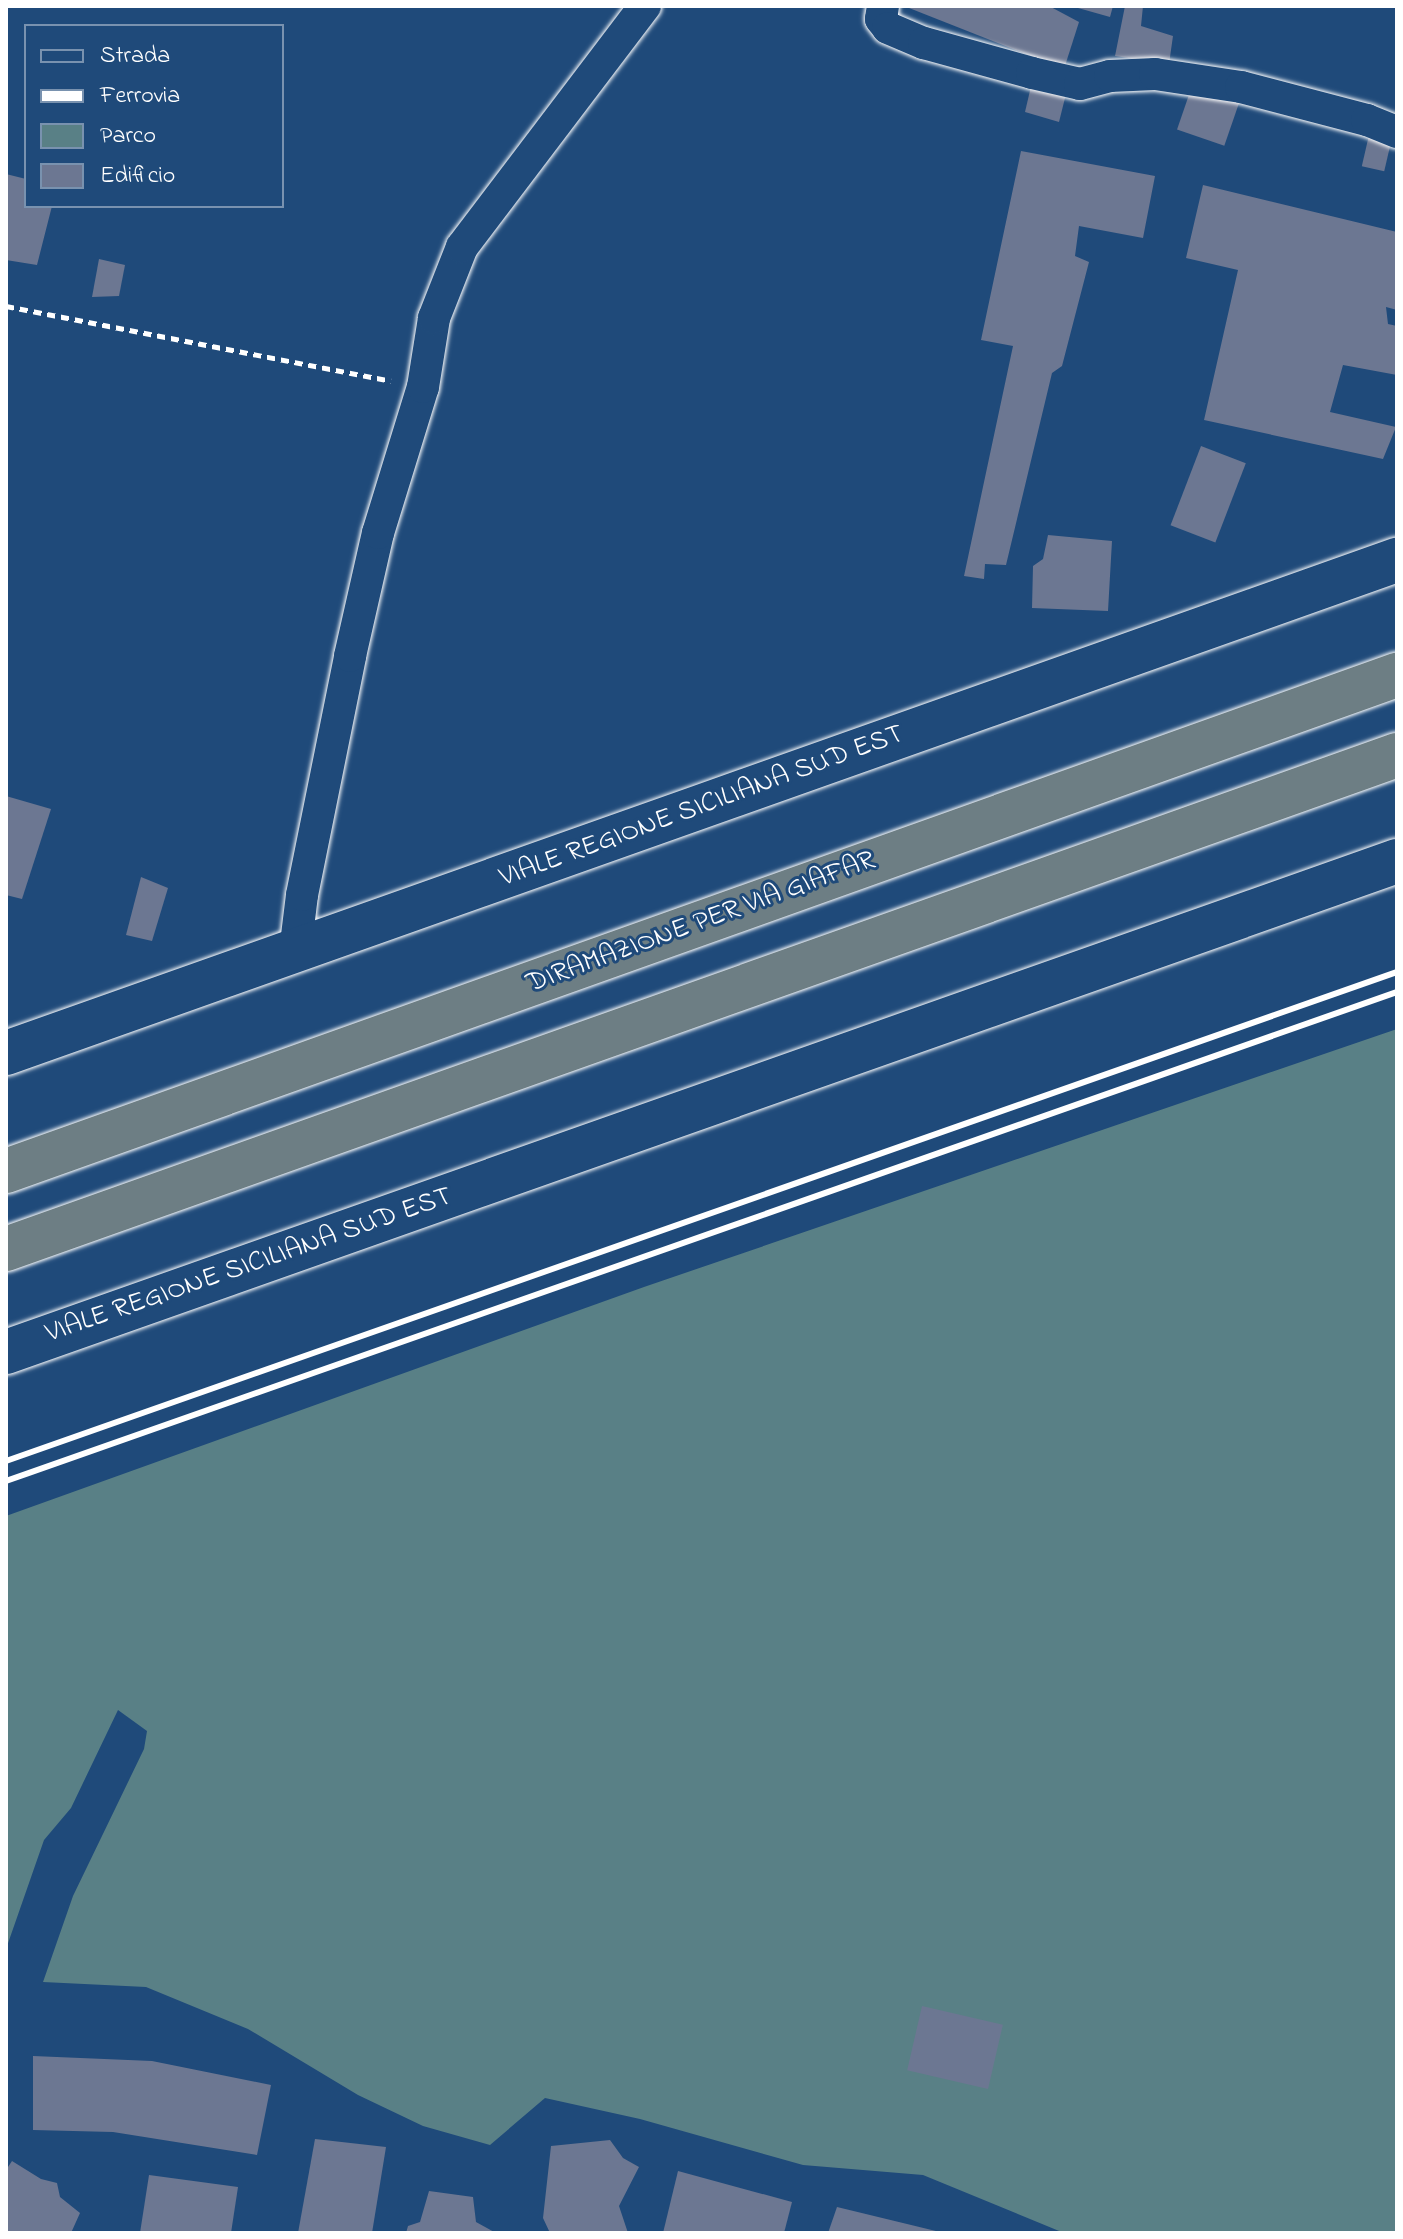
<!DOCTYPE html>
<html>
<head>
<meta charset="utf-8">
<style>
  body { margin:0 }
  #map { position:relative; width:1403px; height:2239px; overflow:hidden; background:#1f4a7a; font-family:"Indie Flower",sans-serif }
  div>[style] { position:absolute }
  .green>* { inset:0; background:#598086 }
  .building>* { inset:0; background:#6c7792; transform-origin:0 0 }
  .path>* { height:5px; margin-top:-2.5px; transform-origin:0; background:repeating-linear-gradient(90deg,#fff 0 8px,transparent 0 14px) }
  .roads { filter:drop-shadow(0 0 2px #fff) drop-shadow(0 0 2px #fff) }
  .street>* { height:32px; margin:-16px; padding:0 16px; transform-origin:16px; border-radius:16px; background:#1f4a7a }
  .secondary>* { height:44px; margin:-22px; padding:0 22px; transform-origin:22px; border-radius:22px; background:#1f4a7a }
  .highway>* { height:44px; margin:-22px; padding:0 22px; transform-origin:22px; border-radius:22px; background:#6d7e84 }
  .rail>* { height:6px; margin:-3px; padding:0 3px; transform-origin:3px; border-radius:3px; background:#fff }
  span { translate:-50% -50%; white-space:nowrap; text-align:center; line-height:1.15; -webkit-text-stroke:6px #1f4a7a; paint-order:stroke }
  .street-label { font-size:28px; color:#fff }
  .frame { position:absolute; inset:0; border:8px solid #fff; pointer-events:none }
  .legend { position:absolute; left:24px; top:24px; width:260px; height:184px; box-sizing:border-box; background:#1f4a7a; border:2px solid #7992af; margin:0; padding:10px 14px; list-style:none; font-size:24px; color:#fff }
  .legend li { display:flex; align-items:center; gap:16px; height:40px }
  .legend b { width:40px; border:2px solid #7992af }
</style>
</head>
<body>
<div id="map">
  <div class="green">
    <div style="clip-path:polygon(1397px 1029px,1397px 2233px,1064px 2233px,923px 2175px,803px 2165px,640px 2119px,545px 2098px,490px 2145px,423px 2126px,358px 2095px,248px 2029px,146px 1987px,43px 1982px,73px 1896px,144px 1749px,147px 1731px,118px 1710px,71px 1808px,44px 1840px,6px 1949px,6px 1516px,644px 1287px)"></div>
  </div>
  <div class="building">
    <div style="clip-path:polygon(904px 6px,1049px 6px,1079px 22px,1064px 69px)"></div>
    <div style="clip-path:polygon(1071px 6px,1113px 6px,1110px 17px)"></div>
    <div style="clip-path:polygon(1125px 6px,1143px 6px,1141px 26px,1173px 36px,1169px 64px,1115px 56px)"></div>
    <div style="clip-path:polygon(1032px 82px,1066px 94px,1059px 122px,1025px 112px)"></div>
    <div style="left:1192px;top:86px;width:50px;height:46px;rotate:19deg"></div>
    <div style="left:1369px;top:135px;width:23px;height:32px;rotate:13deg"></div>
    <div style="clip-path:polygon(1021px 151px,1155px 176px,1143px 238px,1079px 226px,1075px 256px,1089px 262px,1062px 366px,1052px 373px,1006px 565px,985px 564px,984px 579px,964px 576px,1013px 346px,981px 340px)"></div>
    <div style="clip-path:polygon(6px 174px,26px 179px,26px 206px,52px 206px,37px 265px,6px 260px)"></div>
    <div style="clip-path:polygon(1203px 185px,1397px 232px,1397px 310px,1386px 307px,1388px 324px,1397px 326px,1397px 375px,1343px 365px,1330px 412px,1396px 427px,1383px 459px,1204px 420px,1238px 270px,1186px 258px)"></div>
    <div style="clip-path:polygon(99px 259px,125px 265px,119px 296px,92px 297px)"></div>
    <div style="left:1201px;top:446px;width:48px;height:85px;rotate:21deg"></div>
    <div style="clip-path:polygon(1048px 535px,1112px 541px,1108px 611px,1032px 608px,1033px 566px,1043px 559px)"></div>
    <div style="clip-path:polygon(6px 796px,51px 809px,22px 899px,6px 895px)"></div>
    <div style="clip-path:polygon(141px 877px,168px 888px,152px 941px,126px 935px)"></div>
    <div style="left:922px;top:2006px;width:83px;height:66px;rotate:13deg"></div>
    <div style="clip-path:polygon(33px 2056px,152px 2061px,271px 2085px,257px 2155px,113px 2132px,33px 2130px)"></div>
    <div style="clip-path:polygon(315px 2139px,386px 2147px,372px 2233px,298px 2233px)"></div>
    <div style="clip-path:polygon(610px 2140px,623px 2158px,639px 2167px,619px 2206px,628px 2233px,550px 2233px,543px 2218px,551px 2146px)"></div>
    <div style="clip-path:polygon(12px 2161px,41px 2179px,57px 2183px,60px 2197px,80px 2213px,71px 2233px,6px 2233px,6px 2170px)"></div>
    <div style="clip-path:polygon(678px 2171px,792px 2202px,784px 2233px,663px 2233px)"></div>
    <div style="clip-path:polygon(149px 2175px,238px 2187px,231px 2233px,140px 2233px)"></div>
    <div style="clip-path:polygon(429px 2191px,473px 2197px,476px 2222px,496px 2233px,406px 2233px,408px 2226px,420px 2222px)"></div>
    <div style="clip-path:polygon(837px 2207px,940px 2232px,940px 2233px,828px 2233px)"></div>
  </div>
  <div class="path">
    <div style="left:6px;top:306px;width:392px;rotate:11deg"></div>
  </div>
  <div class="roads">
    <div class="street">
      <div style="left:883px;top:6px;width:13px;rotate:99deg"></div>
      <div style="left:881px;top:19px;width:11px;rotate:52deg"></div>
      <div style="left:888px;top:28px;width:39px;rotate:23deg"></div>
      <div style="left:924px;top:43px;width:112px;rotate:15.5deg"></div>
      <div style="left:1032px;top:73px;width:49px;rotate:12.9deg"></div>
      <div style="left:1080px;top:84px;width:31px;rotate:-15deg"></div>
      <div style="left:1110px;top:76px;width:45px;rotate:-2.5deg"></div>
      <div style="left:1155px;top:74px;width:87px;rotate:8.6deg"></div>
      <div style="left:1241px;top:87px;width:130px;rotate:14.7deg"></div>
      <div style="left:1367px;top:120px;width:32px;rotate:22deg"></div>
      <div style="left:295px;top:952px;width:57px;rotate:-83deg"></div>
      <div style="left:302px;top:895px;width:244px;rotate:-78.6deg"></div>
      <div style="left:350px;top:656px;width:126px;rotate:-77.2deg"></div>
      <div style="left:378px;top:533px;width:153px;rotate:-72.9deg"></div>
      <div style="left:423px;top:387px;width:70px;rotate:-80.9deg"></div>
      <div style="left:434px;top:318px;width:76px;rotate:-68.5deg"></div>
      <div style="left:462px;top:247px;width:303px;rotate:-52.8deg"></div>
    </div>
    <div class="secondary">
      <div style="left:6px;top:1053px;width:1476px;rotate:-19.52deg"></div>
      <div style="left:6px;top:1352px;width:1475px;rotate:-19.44deg"></div>
    </div>
    <div class="highway">
      <div style="left:6px;top:1171px;width:1477px;rotate:-19.63deg"></div>
      <div style="left:6px;top:1249px;width:1476px;rotate:-19.55deg"></div>
    </div>
  </div>
  <div class="rail">
    <div style="left:6px;top:1461px;width:1474px;rotate:-19.37deg"></div>
    <div style="left:6px;top:1481px;width:1474px;rotate:-19.37deg"></div>
  </div>
  <div class="street-label">
    <span style="left:702px;top:807px;rotate:-20deg">VIALE REGIONE SICILIANA SUD EST</span>
    <span style="left:701px;top:923px;rotate:-20deg">DIRAMAZIONE PER VIA GIAFAR</span>
    <span style="left:249px;top:1266px;rotate:-19deg">VIALE REGIONE SICILIANA SUD EST</span>
  </div>
  <div class="frame"></div>
  <ul class="legend">
  <li><b style="height:10px;background:#1f4a7a"></b>Strada</li>
  <li><b style="height:10px;background:#fff"></b>Ferrovia</li>
  <li><b style="height:22px;background:#598086"></b>Parco</li>
  <li><b style="height:22px;background:#6c7792"></b>Edificio</li>
  </ul>
</div>
</body>
</html>
